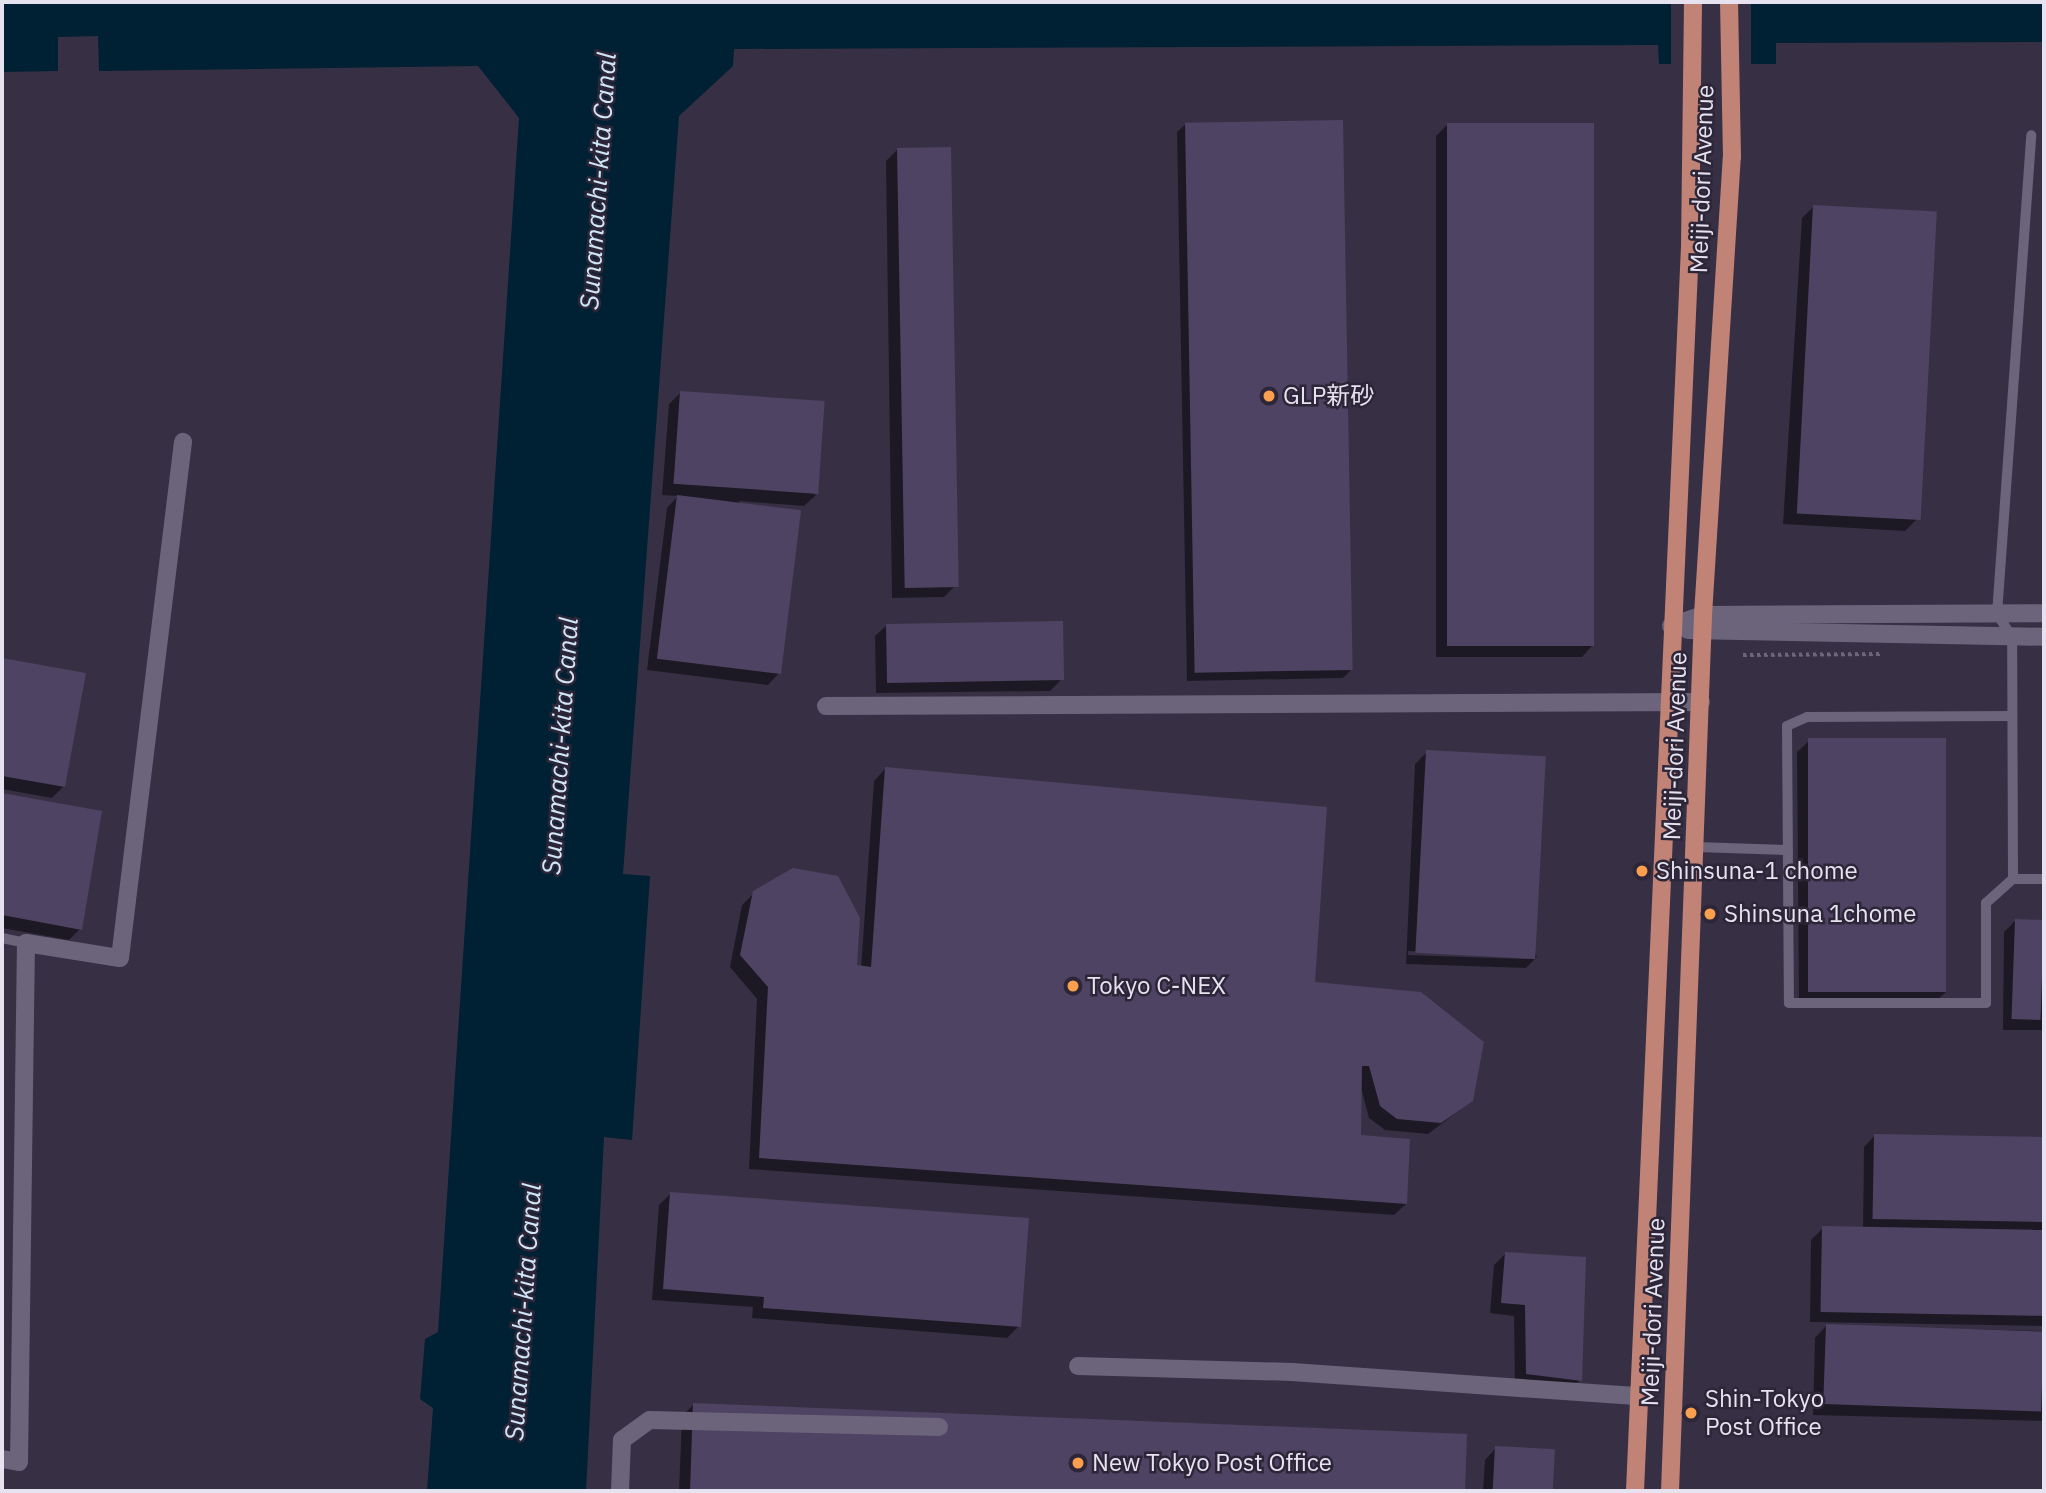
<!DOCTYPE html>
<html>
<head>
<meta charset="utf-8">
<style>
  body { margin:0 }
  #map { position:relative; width:2046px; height:1493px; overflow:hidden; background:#373044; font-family:"IBM Plex Sans","Noto Sans JP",sans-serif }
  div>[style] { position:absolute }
  .water>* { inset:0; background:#002033 }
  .pier>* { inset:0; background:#373044; transform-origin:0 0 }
  .shadow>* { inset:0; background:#0007 }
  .building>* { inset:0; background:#4e4363; transform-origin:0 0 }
  .path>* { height:3.5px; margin-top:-1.75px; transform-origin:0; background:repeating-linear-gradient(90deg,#6c6678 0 3.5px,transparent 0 7px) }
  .service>* { height:10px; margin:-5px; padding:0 5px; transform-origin:5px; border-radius:5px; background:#6b647b }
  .minor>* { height:18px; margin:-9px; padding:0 9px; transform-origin:9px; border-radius:9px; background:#6b647b }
  .tertiary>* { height:18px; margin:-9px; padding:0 9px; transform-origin:9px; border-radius:9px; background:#6b647b }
  .primary>* { height:18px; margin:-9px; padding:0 9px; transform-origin:9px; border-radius:9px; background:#c28377 }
  .dots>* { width:19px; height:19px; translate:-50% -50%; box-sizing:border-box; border:4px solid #2d2639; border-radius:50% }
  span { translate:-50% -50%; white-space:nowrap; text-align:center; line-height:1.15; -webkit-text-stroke:5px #2d2639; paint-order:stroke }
  .street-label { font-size:24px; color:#e6e2ef }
  .poi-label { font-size:24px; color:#e6e2ef }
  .left { translate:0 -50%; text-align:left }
  .water-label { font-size:26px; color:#cfe7f7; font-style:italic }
  .frame { position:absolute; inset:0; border:4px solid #e6e2ef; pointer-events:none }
</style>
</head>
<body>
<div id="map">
  <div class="water">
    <div style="clip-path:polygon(2px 2px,2044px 2px,2044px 42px,1776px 43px,1776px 64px,1659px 64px,1658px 45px,734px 49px,733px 66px,679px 116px,623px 874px,650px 876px,632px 1140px,604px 1137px,586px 1491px,427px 1491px,433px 1408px,420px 1399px,425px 1339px,438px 1332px,519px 118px,478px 66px,99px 71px,98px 36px,58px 37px,58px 71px,2px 72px)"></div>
  </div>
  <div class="pier">
    <div style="left:1671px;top:2px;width:80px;height:66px"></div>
  </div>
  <div class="shadow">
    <div style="clip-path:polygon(1186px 124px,1351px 670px,1343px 678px,1187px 681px,1177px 132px)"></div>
    <div style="clip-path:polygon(1448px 124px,1593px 645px,1582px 657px,1436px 657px,1436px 136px)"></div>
    <div style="clip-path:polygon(898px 149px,955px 586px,944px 597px,892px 598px,886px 161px)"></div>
    <div style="clip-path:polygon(1813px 207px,1916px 520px,1905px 531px,1783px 524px,1802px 218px)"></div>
    <div style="clip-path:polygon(681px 392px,816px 495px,804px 506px,739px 501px,779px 673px,768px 685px,647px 670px,667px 508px,678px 496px,662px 495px,669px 404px)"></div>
    <div style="clip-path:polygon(887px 625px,1062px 679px,1050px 691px,876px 693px,875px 636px)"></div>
    <div style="clip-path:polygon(2px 659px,84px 674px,64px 786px,52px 798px,2px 789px)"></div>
    <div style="clip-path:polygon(1809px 741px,1946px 992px,1934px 1003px,1799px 1004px,1797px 752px)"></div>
    <div style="clip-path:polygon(evenodd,1427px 752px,1537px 957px,1526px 968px,1406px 964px,1415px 764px,1427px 752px,1408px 951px,1529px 956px,1529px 959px,1408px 955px,1408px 951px)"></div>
    <div style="clip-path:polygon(885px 769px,1313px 983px,1472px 1101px,1428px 1134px,1385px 1130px,1369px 1118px,1361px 1088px,1360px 1137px,1406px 1204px,1394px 1215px,749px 1169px,757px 999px,730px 967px,742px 905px,754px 893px,861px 968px,874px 781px)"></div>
    <div style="clip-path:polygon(2px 795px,100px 813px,80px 929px,69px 940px,2px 928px)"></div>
    <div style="clip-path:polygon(2015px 921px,2044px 921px,2044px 1030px,2003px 1030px,2004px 932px)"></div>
    <div style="clip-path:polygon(1875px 1135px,2044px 1138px,2044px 1326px,1810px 1322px,1811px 1240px,1823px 1228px,1863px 1229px,1864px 1147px)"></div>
    <div style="clip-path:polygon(671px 1193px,1019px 1326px,1007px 1338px,752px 1318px,753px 1307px,652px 1300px,659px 1205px)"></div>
    <div style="clip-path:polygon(1505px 1254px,1580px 1380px,1568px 1391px,1515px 1385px,1514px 1316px,1490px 1313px,1494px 1265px)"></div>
    <div style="clip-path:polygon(1826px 1326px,2044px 1331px,2044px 1421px,1813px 1415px,1815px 1338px)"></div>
    <div style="clip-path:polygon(694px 1404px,1465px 1436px,1463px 1491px,679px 1491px,682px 1416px)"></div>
    <div style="clip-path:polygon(1496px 1448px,1553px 1451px,1552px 1491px,1483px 1491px,1485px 1460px)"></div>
  </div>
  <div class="building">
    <div style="left:1343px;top:120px;width:550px;height:158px;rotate:89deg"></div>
    <div style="left:1447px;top:123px;width:147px;height:523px"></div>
    <div style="left:951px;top:147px;width:440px;height:54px;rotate:89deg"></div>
    <div style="left:1813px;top:205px;width:124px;height:309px;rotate:3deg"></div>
    <div style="left:680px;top:391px;width:145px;height:93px;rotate:4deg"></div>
    <div style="left:677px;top:495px;width:125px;height:165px;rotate:7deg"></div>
    <div style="left:1063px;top:621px;width:59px;height:177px;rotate:89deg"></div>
    <div style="clip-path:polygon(2px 658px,86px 673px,65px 787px,2px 776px)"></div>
    <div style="left:1946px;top:738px;width:254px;height:138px;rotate:90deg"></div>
    <div style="left:1426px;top:750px;width:120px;height:203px;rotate:3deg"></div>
    <div style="clip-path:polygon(885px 767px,1327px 807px,1315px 982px,1421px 992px,1484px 1042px,1473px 1101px,1441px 1123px,1397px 1119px,1380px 1106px,1369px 1066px,1362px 1066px,1361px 1135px,1410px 1139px,1407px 1204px,759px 1158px,768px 987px,740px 955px,753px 891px,793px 868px,838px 876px,860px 918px,857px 965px,871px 967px)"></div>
    <div style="clip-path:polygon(2px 793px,102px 811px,82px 930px,2px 915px)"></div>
    <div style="left:2015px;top:919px;width:29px;height:100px;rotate:2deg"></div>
    <div style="left:1874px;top:1134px;width:170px;height:85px;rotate:1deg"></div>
    <div style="clip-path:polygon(670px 1192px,1029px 1218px,1021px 1327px,763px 1308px,764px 1297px,663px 1289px)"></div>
    <div style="left:1822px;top:1226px;width:222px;height:86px;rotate:1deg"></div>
    <div style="clip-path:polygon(1505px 1252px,1586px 1257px,1582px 1381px,1526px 1374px,1525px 1305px,1501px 1303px)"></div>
    <div style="left:1826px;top:1324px;width:218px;height:80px;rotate:2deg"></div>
    <div style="clip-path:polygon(693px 1403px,1467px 1434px,1465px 1491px,690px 1491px)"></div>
    <div style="left:1495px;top:1446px;width:60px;height:45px;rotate:3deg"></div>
  </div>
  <div class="path">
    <div style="left:1743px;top:655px;width:138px;rotate:-0.4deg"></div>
  </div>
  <div class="service">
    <div style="left:2012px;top:716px;width:205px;rotate:179.7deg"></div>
    <div style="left:1807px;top:717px;width:22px;rotate:156deg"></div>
    <div style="left:1787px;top:726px;width:277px;rotate:89.6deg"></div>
    <div style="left:1789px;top:1003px;width:197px"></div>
    <div style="left:1986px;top:1003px;width:100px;rotate:-90deg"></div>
    <div style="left:1986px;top:903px;width:36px;rotate:-42deg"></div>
    <div style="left:2013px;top:879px;width:31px"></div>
    <div style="left:1696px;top:847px;width:92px;rotate:1.9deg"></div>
    <div style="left:2013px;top:879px;width:242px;rotate:-90.2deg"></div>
    <div style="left:2012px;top:637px;width:27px;rotate:-123deg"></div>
    <div style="left:1997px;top:614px;width:480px;rotate:-85.9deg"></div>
    <div style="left:2px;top:938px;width:25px;rotate:12deg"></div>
  </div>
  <div class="minor">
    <div style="left:1078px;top:1366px;width:214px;rotate:1.6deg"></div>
    <div style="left:1292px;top:1372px;width:348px;rotate:4deg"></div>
    <div style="left:620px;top:1491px;width:51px;rotate:-87.8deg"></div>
    <div style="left:622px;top:1440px;width:34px;rotate:-36deg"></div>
    <div style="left:650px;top:1420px;width:289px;rotate:1.4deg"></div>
  </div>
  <div class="tertiary">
    <div style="left:1671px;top:626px;width:34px;rotate:-19deg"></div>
    <div style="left:1703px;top:615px;width:341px;rotate:-0.3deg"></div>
    <div style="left:1688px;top:630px;width:356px;rotate:1.1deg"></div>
    <div style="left:826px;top:706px;width:875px;rotate:-0.26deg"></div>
    <div style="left:2px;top:1459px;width:17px;rotate:10deg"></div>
    <div style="left:19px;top:1462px;width:519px;rotate:-89.23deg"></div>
    <div style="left:26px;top:943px;width:95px;rotate:9.1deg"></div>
    <div style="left:120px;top:958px;width:520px;rotate:-83.04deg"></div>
  </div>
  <div class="primary">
    <div style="left:1635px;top:1491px;width:1245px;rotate:-87.47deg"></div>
    <div style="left:1690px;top:247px;width:245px;rotate:-89.3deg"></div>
    <div style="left:1670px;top:1491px;width:877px;rotate:-87.84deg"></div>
    <div style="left:1703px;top:615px;width:459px;rotate:-86.4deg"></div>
    <div style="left:1732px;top:157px;width:155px;rotate:-91.1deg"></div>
  </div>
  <div class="dots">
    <div style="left:1269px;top:396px;background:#fa9f4e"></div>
    <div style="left:1642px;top:871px;background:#fa9f4e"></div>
    <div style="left:1710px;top:914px;background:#fa9f4e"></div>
    <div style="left:1073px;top:986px;background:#fa9f4e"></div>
    <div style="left:1691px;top:1413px;background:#fa9f4e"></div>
    <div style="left:1078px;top:1463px;background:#fa9f4e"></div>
  </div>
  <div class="street-label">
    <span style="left:1702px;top:179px;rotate:-88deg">Meiji-dori Avenue</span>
    <span style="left:1675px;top:746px;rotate:-88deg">Meiji-dori Avenue</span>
    <span style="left:1653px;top:1312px;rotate:-88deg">Meiji-dori Avenue</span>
  </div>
  <div class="poi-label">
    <span class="left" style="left:1283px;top:396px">GLP新砂</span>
    <span class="left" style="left:1656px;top:871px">Shinsuna-1 chome</span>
    <span class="left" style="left:1724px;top:914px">Shinsuna 1chome</span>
    <span class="left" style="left:1087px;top:986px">Tokyo C-NEX</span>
    <span class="left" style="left:1705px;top:1413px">Shin-Tokyo<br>Post Office</span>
    <span class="left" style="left:1092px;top:1463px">New Tokyo Post Office</span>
  </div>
  <div class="water-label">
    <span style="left:598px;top:181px;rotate:-86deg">Sunamachi-kita Canal</span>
    <span style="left:560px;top:746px;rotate:-86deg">Sunamachi-kita Canal</span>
    <span style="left:523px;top:1312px;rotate:-86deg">Sunamachi-kita Canal</span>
  </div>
  <div class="frame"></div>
</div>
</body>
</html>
